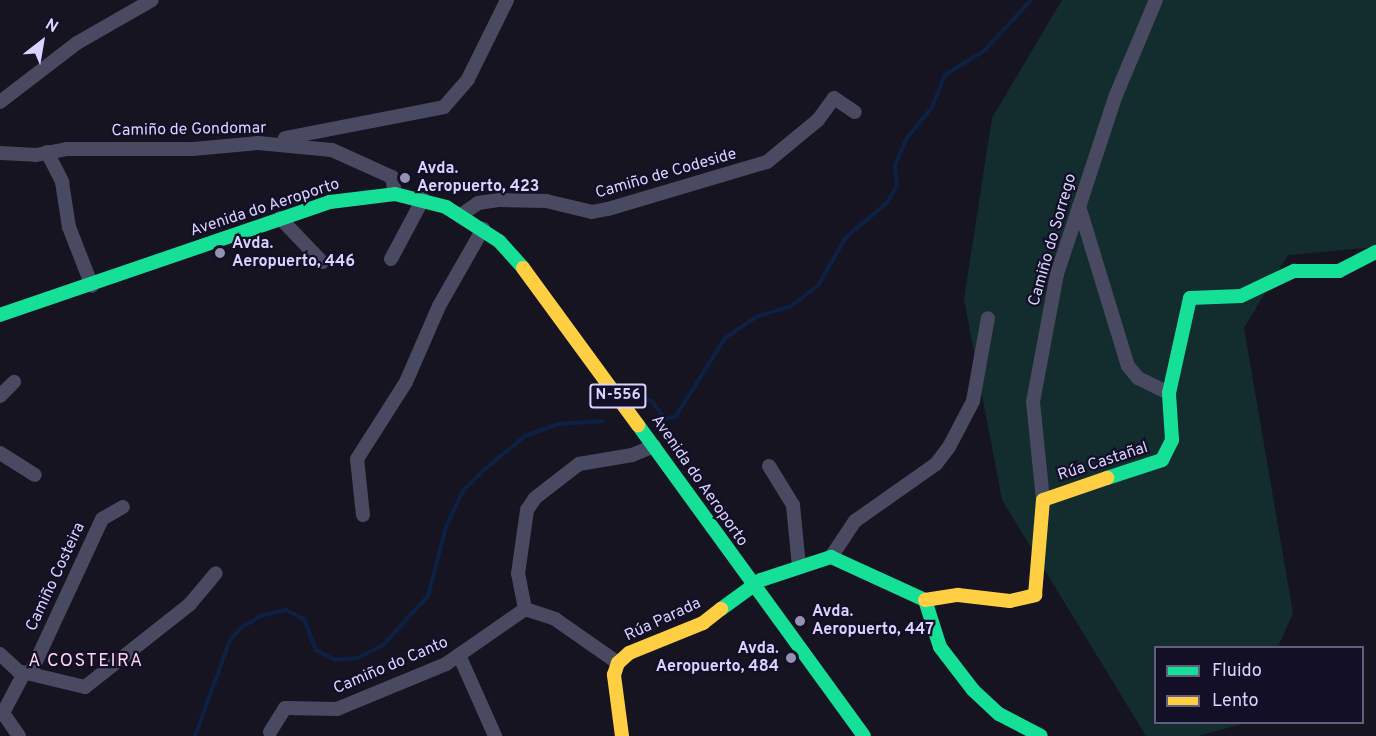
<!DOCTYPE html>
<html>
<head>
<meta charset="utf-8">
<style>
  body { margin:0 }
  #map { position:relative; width:1376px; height:736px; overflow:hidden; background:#161421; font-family:Overpass,sans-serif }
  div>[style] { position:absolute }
  .green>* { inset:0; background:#132c2d }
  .stream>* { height:4px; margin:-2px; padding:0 2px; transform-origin:2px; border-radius:2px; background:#0d2144 }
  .street>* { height:14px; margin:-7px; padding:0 7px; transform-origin:7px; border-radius:7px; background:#4a4962 }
  .fast>* { height:14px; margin:-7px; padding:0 7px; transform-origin:7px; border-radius:7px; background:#16e098 }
  .slow>* { height:14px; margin:-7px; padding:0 7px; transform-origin:7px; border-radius:7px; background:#ffcf43 }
  .dots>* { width:16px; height:16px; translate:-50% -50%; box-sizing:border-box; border:3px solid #130f26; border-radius:50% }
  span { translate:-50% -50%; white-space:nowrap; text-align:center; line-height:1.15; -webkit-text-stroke:4.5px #130f26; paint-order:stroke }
  .shield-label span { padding:2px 4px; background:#130f26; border:2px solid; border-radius:4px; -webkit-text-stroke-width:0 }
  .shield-label { font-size:15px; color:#d9d4ff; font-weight:700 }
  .street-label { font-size:16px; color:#d9d4ff }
  .poi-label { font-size:16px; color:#d9d4ff; font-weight:700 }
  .left { translate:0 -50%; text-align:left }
  .right { translate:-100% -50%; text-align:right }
  .neighbourhood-label { font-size:18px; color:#ffd6f0; letter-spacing:1.5px }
  .legend { position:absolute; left:1154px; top:646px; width:210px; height:78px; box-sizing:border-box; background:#130f26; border:2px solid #625e7d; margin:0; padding:8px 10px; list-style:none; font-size:18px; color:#d9d4ff }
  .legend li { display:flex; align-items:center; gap:12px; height:30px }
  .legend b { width:30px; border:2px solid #625e7d }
  .north { position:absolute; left:12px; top:12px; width:60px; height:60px; -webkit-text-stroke:4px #130f26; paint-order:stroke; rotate:31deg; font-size:16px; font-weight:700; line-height:24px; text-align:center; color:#d9d4ff }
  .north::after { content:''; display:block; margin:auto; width:21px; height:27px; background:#d9d4ff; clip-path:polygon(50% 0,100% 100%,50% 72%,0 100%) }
</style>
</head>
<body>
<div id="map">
  <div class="green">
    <div style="clip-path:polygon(1062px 0,1376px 0,1376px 247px,1288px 255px,1244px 328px,1293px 613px,1278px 647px,1156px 648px,1156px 722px,1246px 723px,1198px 736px,1146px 736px,1002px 500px,964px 299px,992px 118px)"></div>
  </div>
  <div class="stream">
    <div style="left:645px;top:400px;width:6px"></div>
    <div style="left:651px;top:400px;width:24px;rotate:54deg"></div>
    <div style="left:665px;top:419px;width:11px;rotate:-15deg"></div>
    <div style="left:676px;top:416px;width:92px;rotate:-57.9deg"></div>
    <div style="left:725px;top:338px;width:40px;rotate:-34deg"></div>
    <div style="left:758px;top:316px;width:33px;rotate:-16deg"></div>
    <div style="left:790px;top:307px;width:37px;rotate:-38deg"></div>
    <div style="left:819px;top:284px;width:54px;rotate:-60.1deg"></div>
    <div style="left:846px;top:237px;width:53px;rotate:-39.7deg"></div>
    <div style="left:887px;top:203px;width:21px;rotate:-61deg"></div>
    <div style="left:897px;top:185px;width:20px;rotate:-96deg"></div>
    <div style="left:895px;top:165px;width:30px;rotate:-66deg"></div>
    <div style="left:907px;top:138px;width:40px;rotate:-51deg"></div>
    <div style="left:932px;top:107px;width:35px;rotate:-68deg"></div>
    <div style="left:945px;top:75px;width:47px;rotate:-32deg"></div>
    <div style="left:985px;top:50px;width:68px;rotate:-47.4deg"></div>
    <div style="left:195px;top:736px;width:102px;rotate:-70deg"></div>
    <div style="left:230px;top:640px;width:18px;rotate:-47deg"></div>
    <div style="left:242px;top:627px;width:24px;rotate:-30deg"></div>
    <div style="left:263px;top:615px;width:24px;rotate:-12deg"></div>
    <div style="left:286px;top:610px;width:20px;rotate:27deg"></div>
    <div style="left:304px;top:619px;width:33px;rotate:69deg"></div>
    <div style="left:316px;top:650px;width:22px;rotate:27deg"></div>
    <div style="left:336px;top:660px;width:22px;rotate:-5deg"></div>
    <div style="left:358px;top:658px;width:27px;rotate:-27deg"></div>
    <div style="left:382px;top:646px;width:68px;rotate:-47.4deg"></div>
    <div style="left:428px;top:596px;width:71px;rotate:-75.4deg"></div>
    <div style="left:446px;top:527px;width:38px;rotate:-65deg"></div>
    <div style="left:462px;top:492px;width:33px;rotate:-45deg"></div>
    <div style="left:485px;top:469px;width:52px;rotate:-39.5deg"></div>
    <div style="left:525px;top:436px;width:35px;rotate:-20deg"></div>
    <div style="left:558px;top:424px;width:45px;rotate:-3.8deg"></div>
  </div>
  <div class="street">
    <div style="left:0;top:102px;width:97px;rotate:-37.5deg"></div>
    <div style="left:77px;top:43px;width:86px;rotate:-29.8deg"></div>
    <div style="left:285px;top:138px;width:162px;rotate:-11deg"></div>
    <div style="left:444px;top:107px;width:37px;rotate:-49deg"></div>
    <div style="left:468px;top:79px;width:88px;rotate:-63.7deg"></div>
    <div style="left:47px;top:152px;width:34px;rotate:63deg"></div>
    <div style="left:62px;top:182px;width:46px;rotate:81.2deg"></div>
    <div style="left:69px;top:227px;width:63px;rotate:68.7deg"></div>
    <div style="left:0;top:153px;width:36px;rotate:3deg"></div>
    <div style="left:36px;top:155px;width:32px;rotate:-11deg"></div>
    <div style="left:67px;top:149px;width:126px"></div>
    <div style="left:193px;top:149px;width:65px;rotate:-5.3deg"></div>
    <div style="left:258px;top:143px;width:74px;rotate:5.4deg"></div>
    <div style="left:332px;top:150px;width:66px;rotate:24.2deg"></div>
    <div style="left:392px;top:177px;width:17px;rotate:80deg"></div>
    <div style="left:1079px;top:206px;width:167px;rotate:73deg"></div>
    <div style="left:1128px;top:366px;width:16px;rotate:50deg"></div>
    <div style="left:1138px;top:378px;width:34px;rotate:26deg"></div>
    <div style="left:461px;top:215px;width:21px;rotate:-35deg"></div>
    <div style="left:478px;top:203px;width:22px;rotate:-8deg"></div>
    <div style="left:500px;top:200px;width:46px;rotate:1.2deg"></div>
    <div style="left:546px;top:201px;width:47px;rotate:13.4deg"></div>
    <div style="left:592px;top:212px;width:16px;rotate:-11deg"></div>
    <div style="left:608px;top:209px;width:166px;rotate:-16.5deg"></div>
    <div style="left:767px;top:162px;width:66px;rotate:-39.5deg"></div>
    <div style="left:818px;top:120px;width:27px;rotate:-54deg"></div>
    <div style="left:834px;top:98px;width:25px;rotate:34deg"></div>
    <div style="left:280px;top:218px;width:61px;rotate:46.3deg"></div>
    <div style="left:391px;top:259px;width:68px;rotate:-61.9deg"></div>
    <div style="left:0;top:396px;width:20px;rotate:-45deg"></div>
    <div style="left:0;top:453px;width:41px;rotate:32.2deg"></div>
    <div style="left:769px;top:466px;width:46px;rotate:58.4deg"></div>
    <div style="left:793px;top:505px;width:61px;rotate:84.4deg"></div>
    <div style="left:1043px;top:500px;width:99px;rotate:-95.8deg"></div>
    <div style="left:1033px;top:402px;width:130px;rotate:-79.4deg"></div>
    <div style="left:1057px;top:274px;width:188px;rotate:-71.8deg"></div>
    <div style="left:1116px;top:95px;width:103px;rotate:-67.2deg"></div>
    <div style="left:363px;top:515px;width:56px;rotate:-96.1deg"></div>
    <div style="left:357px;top:459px;width:91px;rotate:-57.5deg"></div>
    <div style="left:406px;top:382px;width:83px;rotate:-66.5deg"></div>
    <div style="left:439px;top:306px;width:89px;rotate:-60.3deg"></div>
    <div style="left:831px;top:557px;width:43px;rotate:-56.3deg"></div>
    <div style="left:855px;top:521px;width:99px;rotate:-35.1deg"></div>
    <div style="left:936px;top:464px;width:21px;rotate:-53deg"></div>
    <div style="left:949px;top:447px;width:52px;rotate:-62.4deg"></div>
    <div style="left:973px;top:401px;width:84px;rotate:-79.8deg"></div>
    <div style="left:525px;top:609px;width:36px;rotate:-101deg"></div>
    <div style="left:518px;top:574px;width:65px;rotate:-82deg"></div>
    <div style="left:527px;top:510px;width:14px;rotate:-56deg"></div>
    <div style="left:535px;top:498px;width:56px;rotate:-37.7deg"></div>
    <div style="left:579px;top:464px;width:54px;rotate:-9.6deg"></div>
    <div style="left:632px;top:455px;width:24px;rotate:-22deg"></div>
    <div style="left:0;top:654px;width:25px;rotate:43deg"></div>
    <div style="left:18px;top:671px;width:69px;rotate:13.4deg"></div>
    <div style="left:85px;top:687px;width:134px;rotate:-38.3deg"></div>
    <div style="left:190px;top:604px;width:40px;rotate:-50deg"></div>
    <div style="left:459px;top:655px;width:89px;rotate:66deg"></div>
    <div style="left:31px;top:672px;width:169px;rotate:-65.1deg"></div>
    <div style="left:102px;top:519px;width:24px;rotate:-30deg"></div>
    <div style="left:270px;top:732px;width:28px;rotate:-58deg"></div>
    <div style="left:285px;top:708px;width:52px;rotate:1.1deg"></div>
    <div style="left:337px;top:709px;width:118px;rotate:-22.4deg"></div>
    <div style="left:446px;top:664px;width:96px;rotate:-34.8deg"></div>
    <div style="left:525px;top:609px;width:32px;rotate:18deg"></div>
    <div style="left:555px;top:619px;width:77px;rotate:34.9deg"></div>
    <div style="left:19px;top:736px;width:28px;rotate:-125deg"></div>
    <div style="left:3px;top:713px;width:45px;rotate:-62.3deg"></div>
  </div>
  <div class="fast">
    <div style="left:0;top:315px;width:349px;rotate:-18.9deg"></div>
    <div style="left:330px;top:202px;width:65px;rotate:-7deg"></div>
    <div style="left:395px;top:194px;width:53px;rotate:14.3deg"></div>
    <div style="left:446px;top:207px;width:63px;rotate:32.7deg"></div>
    <div style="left:499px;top:241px;width:36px;rotate:48deg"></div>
    <div style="left:638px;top:425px;width:384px;rotate:54deg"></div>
    <div style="left:1107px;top:478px;width:58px;rotate:-18.1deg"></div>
    <div style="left:1162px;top:460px;width:22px;rotate:-63deg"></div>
    <div style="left:1172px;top:440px;width:47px;rotate:-93.7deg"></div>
    <div style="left:1169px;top:393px;width:97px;rotate:-77.5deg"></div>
    <div style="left:1190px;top:298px;width:51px;rotate:-2.2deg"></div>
    <div style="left:1241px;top:296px;width:59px;rotate:-25.3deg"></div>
    <div style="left:1294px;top:271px;width:45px"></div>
    <div style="left:1339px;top:271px;width:42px;rotate:-27.2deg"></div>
    <div style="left:721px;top:609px;width:49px;rotate:-35.9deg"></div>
    <div style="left:761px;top:580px;width:74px;rotate:-18.2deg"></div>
    <div style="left:831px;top:557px;width:103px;rotate:24.6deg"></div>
    <div style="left:925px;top:600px;width:49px;rotate:72.3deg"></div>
    <div style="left:940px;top:647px;width:54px;rotate:52.5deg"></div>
    <div style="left:973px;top:690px;width:35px;rotate:43deg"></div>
    <div style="left:999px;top:714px;width:47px;rotate:27.6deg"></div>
  </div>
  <div class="slow">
    <div style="left:523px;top:268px;width:195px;rotate:53.8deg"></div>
    <div style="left:925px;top:600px;width:33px;rotate:-9deg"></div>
    <div style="left:958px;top:595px;width:52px;rotate:6.6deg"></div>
    <div style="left:1010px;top:601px;width:26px;rotate:-13deg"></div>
    <div style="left:1035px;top:595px;width:95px;rotate:-85.2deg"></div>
    <div style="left:1043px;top:500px;width:68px;rotate:-19deg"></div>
    <div style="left:622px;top:736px;width:62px;rotate:-97.5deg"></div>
    <div style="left:614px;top:675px;width:13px;rotate:-72deg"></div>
    <div style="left:618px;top:663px;width:15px;rotate:-42deg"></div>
    <div style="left:629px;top:653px;width:80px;rotate:-22.1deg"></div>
    <div style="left:703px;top:623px;width:23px;rotate:-38deg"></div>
  </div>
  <div class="dots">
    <div style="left:405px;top:178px;background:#9591b1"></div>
    <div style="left:220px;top:253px;background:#9591b1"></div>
    <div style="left:800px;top:621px;background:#9591b1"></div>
    <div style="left:791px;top:658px;background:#9591b1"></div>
  </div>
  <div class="shield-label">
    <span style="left:618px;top:396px">N-556</span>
  </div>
  <div class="street-label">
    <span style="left:189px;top:130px;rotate:-1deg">Camiño de Gondomar</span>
    <span style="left:666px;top:174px;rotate:-16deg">Camiño de Codeside</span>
    <span style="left:265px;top:208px;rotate:-18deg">Avenida do Aeroporto</span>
    <span style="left:1053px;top:240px;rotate:-74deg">Camiño do Sorrego</span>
    <span style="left:1103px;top:462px;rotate:-18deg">Rúa Castañal</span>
    <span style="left:699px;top:481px;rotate:55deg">Avenida do Aeroporto</span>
    <span style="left:56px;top:577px;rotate:-65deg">Camiño Costeira</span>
    <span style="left:663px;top:620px;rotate:-25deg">Rúa Parada</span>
    <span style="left:391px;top:666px;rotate:-23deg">Camiño do Canto</span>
  </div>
  <div class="poi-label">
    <span class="left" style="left:417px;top:178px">Avda.<br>Aeropuerto, 423</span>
    <span class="left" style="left:232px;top:253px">Avda.<br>Aeropuerto, 446</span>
    <span class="left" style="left:812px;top:621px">Avda.<br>Aeropuerto, 447</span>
    <span class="right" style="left:779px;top:658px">Avda.<br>Aeropuerto, 484</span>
  </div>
  <div class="neighbourhood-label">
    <span style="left:86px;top:662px">A COSTEIRA</span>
  </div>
  <ul class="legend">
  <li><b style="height:8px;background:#16e098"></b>Fluido</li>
  <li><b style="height:8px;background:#ffcf43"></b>Lento</li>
  </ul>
  <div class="north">N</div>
</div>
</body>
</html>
